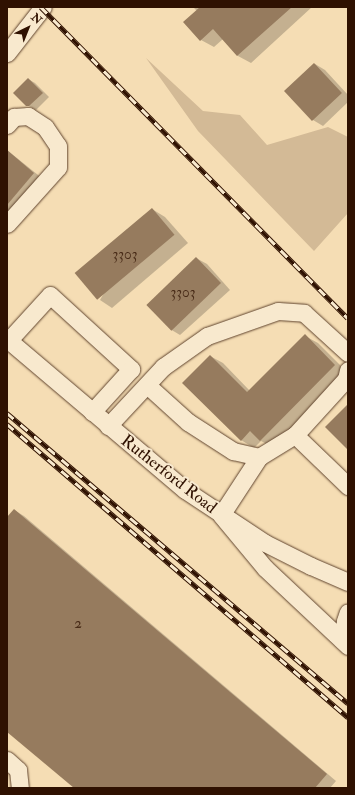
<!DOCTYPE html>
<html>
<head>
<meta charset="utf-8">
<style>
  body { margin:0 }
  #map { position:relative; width:355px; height:795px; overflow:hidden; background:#f5ddb4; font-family:"IM FELL Double Pica",serif }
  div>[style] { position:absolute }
  .green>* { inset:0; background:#d3ba96 }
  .shadow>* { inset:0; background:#0003 }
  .building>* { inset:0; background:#967b5e; transform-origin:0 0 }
  .roads { filter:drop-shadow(0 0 1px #60442e) drop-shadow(0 0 1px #60442e) }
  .minor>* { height:17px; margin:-8.5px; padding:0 8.5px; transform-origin:8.5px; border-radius:8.5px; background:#f8e9ce }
  .rail>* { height:4.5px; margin-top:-2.25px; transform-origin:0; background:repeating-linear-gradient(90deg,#f8e9ce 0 9px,#2f1101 0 18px); box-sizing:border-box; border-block:1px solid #2f1101 }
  span { translate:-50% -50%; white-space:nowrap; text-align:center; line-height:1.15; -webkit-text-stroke:4px #f8e9ce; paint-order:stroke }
  .number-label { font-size:15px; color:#492c18 }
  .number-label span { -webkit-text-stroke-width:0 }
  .street-label { font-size:17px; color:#2f1101 }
  .frame { position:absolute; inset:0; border:8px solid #2f1101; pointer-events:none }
  .north { position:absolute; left:8px; top:8px; width:40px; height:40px; -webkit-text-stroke:3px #f8e9ce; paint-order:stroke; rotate:43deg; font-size:11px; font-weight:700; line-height:16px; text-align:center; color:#2f1101 }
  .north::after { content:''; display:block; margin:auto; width:14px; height:18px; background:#2f1101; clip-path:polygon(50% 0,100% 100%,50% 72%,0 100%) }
</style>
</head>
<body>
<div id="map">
  <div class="green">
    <div style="clip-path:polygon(146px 58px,203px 111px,240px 115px,267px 145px,328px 127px,348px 137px,348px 213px,314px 251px,198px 131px)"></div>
  </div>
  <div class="shadow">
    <div style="clip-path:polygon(193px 7px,312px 7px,251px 63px,238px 56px,223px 39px,214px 47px,201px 40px,197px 11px)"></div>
    <div style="clip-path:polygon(315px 64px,325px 70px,348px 95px,348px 102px,323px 126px,313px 120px,286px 91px)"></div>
    <div style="clip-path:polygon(28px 79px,35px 83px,49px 97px,36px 110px,27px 105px)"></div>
    <div style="clip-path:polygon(7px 150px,43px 179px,7px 223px)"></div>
    <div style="clip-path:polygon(152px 209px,165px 217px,188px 243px,112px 308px,100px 300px)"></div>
    <div style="clip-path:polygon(196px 258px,207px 264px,230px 290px,180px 335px,170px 329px)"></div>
    <div style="clip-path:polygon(305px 336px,318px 343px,347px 372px,273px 447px,261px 441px,254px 448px,241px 440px,210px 356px,223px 363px,250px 391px)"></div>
    <div style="clip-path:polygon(14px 510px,24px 516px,336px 781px,330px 788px,75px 788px,7px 730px,7px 518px)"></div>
  </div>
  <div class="building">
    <div style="clip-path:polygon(200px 7px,292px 7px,237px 56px,213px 29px,200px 41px,183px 22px)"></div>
    <div style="left:314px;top:63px;width:41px;height:41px;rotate:47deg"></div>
    <div style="clip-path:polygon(28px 78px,43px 93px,29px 106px,26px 106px,13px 93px)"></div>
    <div style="clip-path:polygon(7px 150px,34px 173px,7px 205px)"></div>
    <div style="left:152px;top:208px;width:35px;height:101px;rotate:50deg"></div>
    <div style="left:196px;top:257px;width:36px;height:69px;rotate:46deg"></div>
    <div style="clip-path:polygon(305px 334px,335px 365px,260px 441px,250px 431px,241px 441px,182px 383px,210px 355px,247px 392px)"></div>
    <div style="clip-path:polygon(348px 404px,348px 450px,325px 427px)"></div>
    <div style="clip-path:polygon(14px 509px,327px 774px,315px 788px,74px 788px,7px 732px,7px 517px)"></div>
  </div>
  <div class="roads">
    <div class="minor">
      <div style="left:7px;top:53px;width:58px;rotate:-52deg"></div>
      <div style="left:7px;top:125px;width:11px;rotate:-49deg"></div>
      <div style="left:14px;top:117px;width:14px;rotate:-4deg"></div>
      <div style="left:28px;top:116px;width:20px;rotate:33deg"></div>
      <div style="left:45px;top:127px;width:23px;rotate:56deg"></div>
      <div style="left:58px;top:146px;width:21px;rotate:90deg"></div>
      <div style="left:58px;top:167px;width:76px;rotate:131.8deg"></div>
      <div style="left:7px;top:339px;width:233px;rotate:40.3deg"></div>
      <div style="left:185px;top:490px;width:96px;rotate:33.5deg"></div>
      <div style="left:265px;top:543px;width:51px;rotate:26.6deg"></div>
      <div style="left:311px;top:566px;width:40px;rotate:23.4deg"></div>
      <div style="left:8px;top:341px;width:62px;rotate:-47.6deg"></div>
      <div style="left:50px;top:295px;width:110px;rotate:42.4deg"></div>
      <div style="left:131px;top:369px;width:58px;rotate:132.2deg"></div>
      <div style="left:147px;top:385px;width:55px;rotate:42.1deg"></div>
      <div style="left:188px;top:422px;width:54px;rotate:32.8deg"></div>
      <div style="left:233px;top:451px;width:27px;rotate:13deg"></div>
      <div style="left:259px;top:457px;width:69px;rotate:123.2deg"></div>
      <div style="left:221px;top:515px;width:69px;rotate:50.3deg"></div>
      <div style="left:265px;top:568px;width:114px;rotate:43.2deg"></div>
      <div style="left:108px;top:426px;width:81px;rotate:-47deg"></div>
      <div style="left:163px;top:367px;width:54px;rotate:-35.2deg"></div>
      <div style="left:207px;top:336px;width:75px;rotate:-19.4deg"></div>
      <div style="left:278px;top:311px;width:26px;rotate:4deg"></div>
      <div style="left:304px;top:313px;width:59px;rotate:42.3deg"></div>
      <div style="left:295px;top:435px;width:76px;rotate:-47.7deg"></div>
      <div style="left:346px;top:379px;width:9px;rotate:-77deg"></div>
      <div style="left:259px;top:457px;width:42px;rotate:-31.4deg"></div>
      <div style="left:295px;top:435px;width:74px;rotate:43.9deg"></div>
      <div style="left:342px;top:640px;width:19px;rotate:-81deg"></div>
      <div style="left:345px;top:621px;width:9px;rotate:-72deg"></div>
      <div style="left:7px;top:760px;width:15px;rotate:42deg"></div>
      <div style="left:18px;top:770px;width:18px;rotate:84deg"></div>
    </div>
  </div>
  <div class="rail">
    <div style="left:41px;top:7px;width:437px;rotate:45.4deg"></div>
    <div style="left:7px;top:413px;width:448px;rotate:40.4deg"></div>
    <div style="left:7px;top:424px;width:450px;rotate:40.7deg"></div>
  </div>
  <div class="number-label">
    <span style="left:125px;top:255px">3303</span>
    <span style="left:183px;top:293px">3303</span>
    <span style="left:78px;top:624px">2</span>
  </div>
  <div class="street-label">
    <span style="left:169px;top:474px;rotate:38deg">Rutherford Road</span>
  </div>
  <div class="frame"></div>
  <div class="north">N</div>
</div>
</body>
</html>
